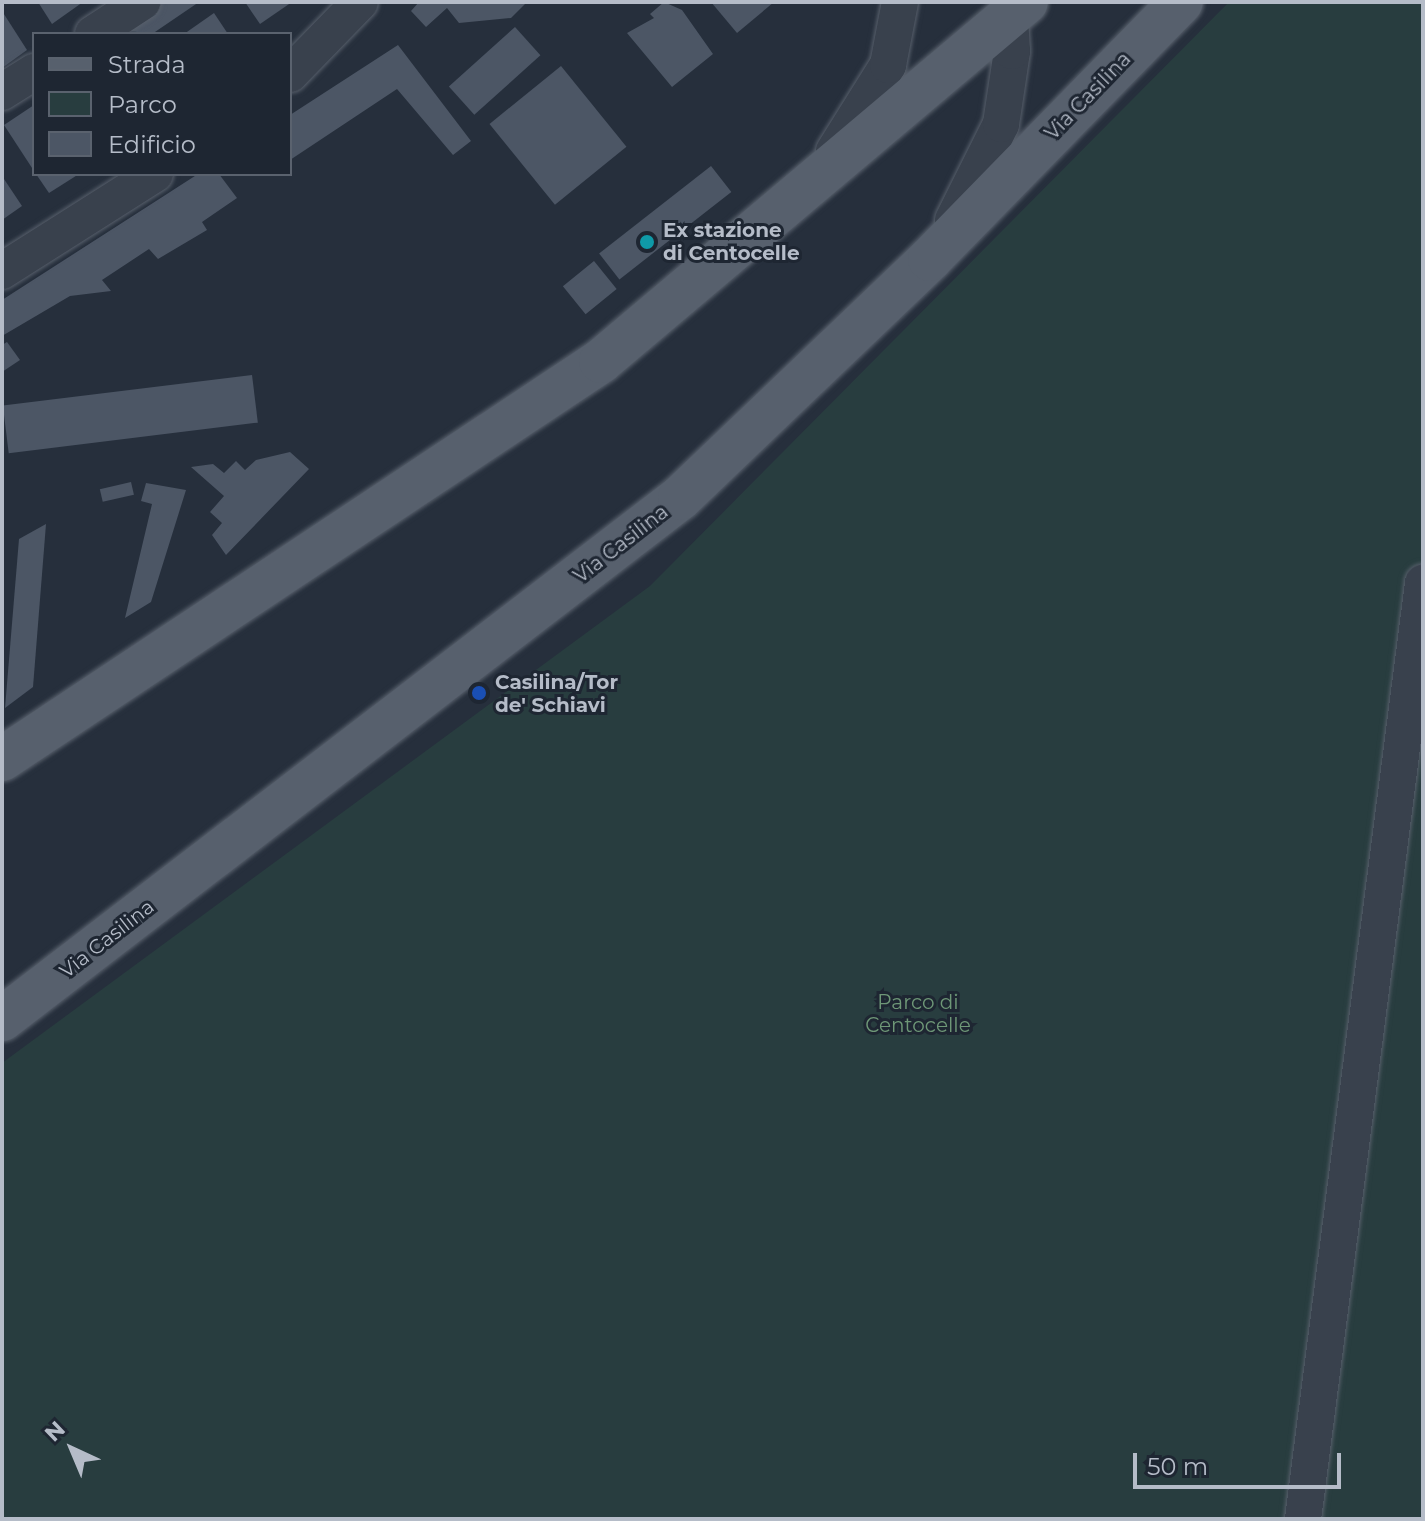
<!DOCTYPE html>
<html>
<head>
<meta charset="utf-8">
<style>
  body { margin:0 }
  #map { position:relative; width:1425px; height:1521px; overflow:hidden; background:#262f3c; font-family:Montserrat,sans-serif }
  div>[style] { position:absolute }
  .green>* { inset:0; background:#283d3f }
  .building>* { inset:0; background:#4c5665; transform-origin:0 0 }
  .roads { filter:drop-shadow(0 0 2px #575f6b) drop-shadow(0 0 2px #575f6b) }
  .minor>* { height:36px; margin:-18px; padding:0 18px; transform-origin:18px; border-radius:18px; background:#39414d }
  .major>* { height:44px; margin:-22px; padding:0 22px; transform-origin:22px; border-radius:22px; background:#57606d }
  .dots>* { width:22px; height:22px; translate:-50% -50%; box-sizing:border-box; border:4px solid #1e2632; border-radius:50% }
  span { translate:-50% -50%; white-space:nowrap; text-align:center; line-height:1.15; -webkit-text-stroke:6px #1e2632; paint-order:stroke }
  .street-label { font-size:20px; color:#b5bcc8 }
  .poi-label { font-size:20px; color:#b5bcc8; font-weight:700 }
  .left { translate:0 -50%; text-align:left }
  .park-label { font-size:20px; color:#6e9777 }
  .frame { position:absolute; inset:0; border:4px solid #b5bcc8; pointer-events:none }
  .legend { position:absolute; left:32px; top:32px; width:260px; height:144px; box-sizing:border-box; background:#1e2632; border:2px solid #5a626e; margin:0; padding:10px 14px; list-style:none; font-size:24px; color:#b5bcc8 }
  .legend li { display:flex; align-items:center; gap:16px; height:40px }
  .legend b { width:40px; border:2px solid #5a626e }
  .north { position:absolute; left:32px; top:1409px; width:80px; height:80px; -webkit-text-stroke:6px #1e2632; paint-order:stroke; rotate:316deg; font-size:22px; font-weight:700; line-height:32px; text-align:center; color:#b5bcc8 }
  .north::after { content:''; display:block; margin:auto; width:28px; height:36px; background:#b5bcc8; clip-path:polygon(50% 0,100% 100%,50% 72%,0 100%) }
  .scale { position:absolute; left:1133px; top:1453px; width:208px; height:36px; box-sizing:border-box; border:4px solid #b5bcc8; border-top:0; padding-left:10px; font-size:24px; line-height:28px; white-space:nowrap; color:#b5bcc8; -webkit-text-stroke:6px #1e2632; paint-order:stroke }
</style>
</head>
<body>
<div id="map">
  <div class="green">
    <div style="clip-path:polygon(1229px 2px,1423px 2px,1423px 1519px,2px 1519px,2px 1063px,650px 586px)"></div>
  </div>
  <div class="building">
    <div style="clip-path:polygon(38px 2px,83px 2px,52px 24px)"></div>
    <div style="clip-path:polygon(163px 2px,199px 2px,152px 34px,122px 30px)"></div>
    <div style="clip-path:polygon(245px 2px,292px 2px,260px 24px)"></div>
    <div style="clip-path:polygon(419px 2px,527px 2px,511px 18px,459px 23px,447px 8px,426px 27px,411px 11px)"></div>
    <div style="clip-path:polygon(664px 2px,682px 10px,713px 54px,672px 87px,627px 33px,654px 18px,650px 14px)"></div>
    <div style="clip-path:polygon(711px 2px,774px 2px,737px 33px)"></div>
    <div style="clip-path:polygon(2px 11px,27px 50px,2px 68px)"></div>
    <div style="clip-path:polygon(214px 13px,228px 34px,184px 34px)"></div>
    <div style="left:515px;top:27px;width:38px;height:89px;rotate:48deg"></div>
    <div style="clip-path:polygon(398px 45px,471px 141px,453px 155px,397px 89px,290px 160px,290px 115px)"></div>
    <div style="left:561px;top:66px;width:104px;height:92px;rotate:51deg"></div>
    <div style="clip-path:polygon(34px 105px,34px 171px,4px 125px)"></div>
    <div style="left:711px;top:166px;width:33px;height:142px;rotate:52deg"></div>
    <div style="clip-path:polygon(36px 174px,79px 174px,49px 193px)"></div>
    <div style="clip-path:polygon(198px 174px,219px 174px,237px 198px,202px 222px,207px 230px,158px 259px,149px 249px,102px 280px,111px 291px,70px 296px,2px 336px,2px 300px)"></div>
    <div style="clip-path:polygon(2px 176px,22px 206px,2px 220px)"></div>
    <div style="left:594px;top:261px;width:36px;height:40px;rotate:51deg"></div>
    <div style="clip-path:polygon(7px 342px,20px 360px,2px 372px,2px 345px)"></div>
    <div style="left:252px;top:375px;width:48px;height:251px;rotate:83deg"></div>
    <div style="clip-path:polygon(290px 452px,309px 469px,226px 555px,212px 535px,222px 523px,210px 512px,224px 496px,191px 467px,213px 464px,224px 473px,236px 461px,245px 470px,256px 460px)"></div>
    <div style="left:131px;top:482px;width:13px;height:32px;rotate:77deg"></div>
    <div style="clip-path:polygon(146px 483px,186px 490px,151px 602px,125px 618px,152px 504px,141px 501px)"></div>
    <div style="clip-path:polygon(46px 524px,33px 687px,5px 708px,19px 539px)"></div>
  </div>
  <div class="roads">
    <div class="minor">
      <div style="left:93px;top:34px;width:59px;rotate:-33.1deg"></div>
      <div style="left:290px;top:74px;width:100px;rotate:-45.8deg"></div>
      <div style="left:2px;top:92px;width:38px;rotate:-32deg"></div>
      <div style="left:834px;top:151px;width:102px;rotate:-57.9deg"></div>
      <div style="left:888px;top:65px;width:64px;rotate:-79.2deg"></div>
      <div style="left:953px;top:220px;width:107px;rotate:-63.4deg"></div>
      <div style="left:1001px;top:124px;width:74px;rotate:-81.4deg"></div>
      <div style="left:1012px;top:51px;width:49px;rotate:-93.5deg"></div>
      <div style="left:2px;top:271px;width:181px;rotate:-32.4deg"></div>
      <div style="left:1303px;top:1519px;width:944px;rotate:-82.69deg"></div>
    </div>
    <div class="major">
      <div style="left:2px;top:759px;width:719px;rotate:-33.6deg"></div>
      <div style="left:601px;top:361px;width:556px;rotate:-40.19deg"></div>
      <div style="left:2px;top:1019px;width:855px;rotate:-37.54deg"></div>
      <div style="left:680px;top:498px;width:346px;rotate:-43.7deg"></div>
      <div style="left:930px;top:259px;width:359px;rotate:-45.7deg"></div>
    </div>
  </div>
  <div class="dots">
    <div style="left:647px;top:242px;background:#0f9aa8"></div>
    <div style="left:479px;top:693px;background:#1a4fb4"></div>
  </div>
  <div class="street-label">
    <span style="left:1088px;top:96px;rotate:-46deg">Via Casilina</span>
    <span style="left:621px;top:544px;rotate:-38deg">Via Casilina</span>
    <span style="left:107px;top:939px;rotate:-38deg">Via Casilina</span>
  </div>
  <div class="poi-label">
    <span class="left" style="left:663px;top:242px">Ex stazione<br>di Centocelle</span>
    <span class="left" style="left:495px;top:694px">Casilina/Tor<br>de' Schiavi</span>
  </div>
  <div class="park-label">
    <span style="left:918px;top:1014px">Parco di<br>Centocelle</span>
  </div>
  <div class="frame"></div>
  <ul class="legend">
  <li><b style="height:10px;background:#57606d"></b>Strada</li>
  <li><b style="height:22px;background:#283d3f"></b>Parco</li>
  <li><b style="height:22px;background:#4c5665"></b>Edificio</li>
  </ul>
  <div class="north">N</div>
  <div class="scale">50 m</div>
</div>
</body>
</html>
